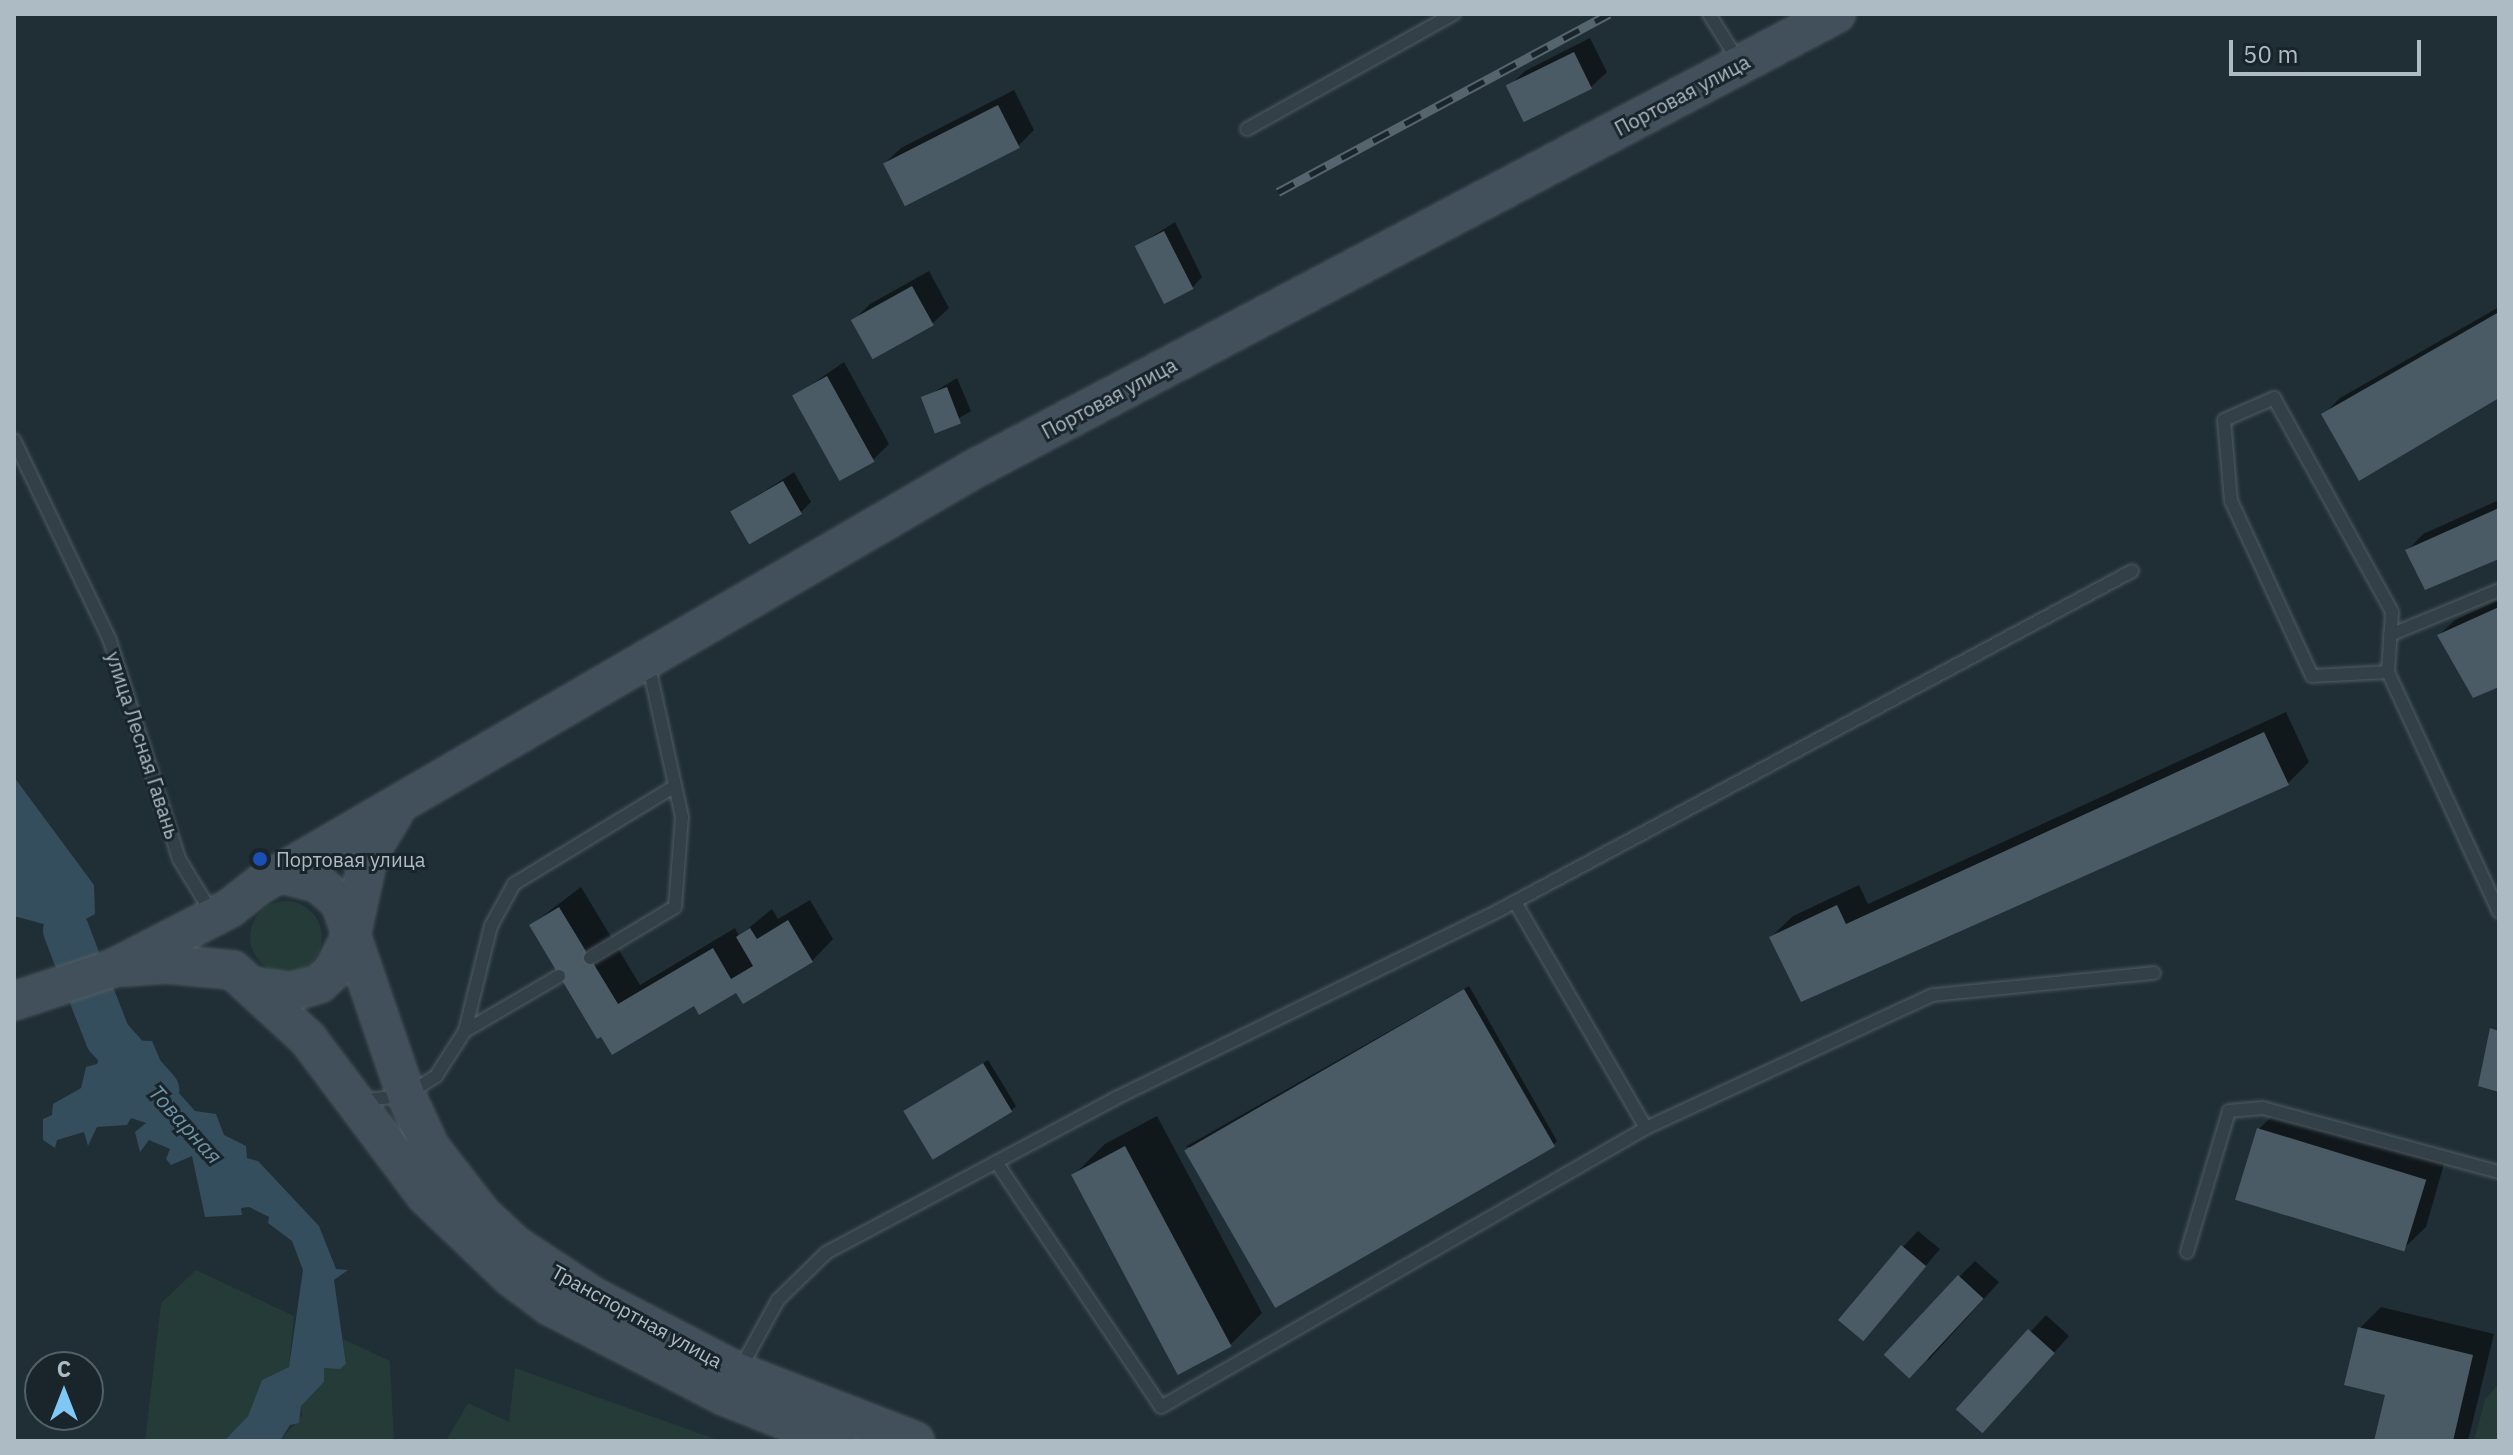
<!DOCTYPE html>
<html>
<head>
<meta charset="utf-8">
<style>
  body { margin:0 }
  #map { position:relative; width:2513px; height:1455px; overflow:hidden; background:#202e36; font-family:"IBM Plex Sans",sans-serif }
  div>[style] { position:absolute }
  .green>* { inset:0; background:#253b37 }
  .round { border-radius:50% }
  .water>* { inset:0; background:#344e5d }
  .shadow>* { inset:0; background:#0007 }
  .river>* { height:46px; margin:-23px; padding:0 23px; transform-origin:23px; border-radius:23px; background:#344e5d }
  .building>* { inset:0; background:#4b5b65; transform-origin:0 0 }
  .roads { filter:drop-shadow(0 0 2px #515d65) drop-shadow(0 0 2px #515d65) }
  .lane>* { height:12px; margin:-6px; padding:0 6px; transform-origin:6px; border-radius:6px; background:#334047 }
  .secondary>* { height:36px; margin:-18px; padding:0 18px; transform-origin:18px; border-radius:18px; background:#41505a }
  .rail>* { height:9px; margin-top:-4.5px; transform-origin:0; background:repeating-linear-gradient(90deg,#19242b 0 18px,#55656e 0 36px); box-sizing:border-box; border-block:2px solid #55656e }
  .dots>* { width:22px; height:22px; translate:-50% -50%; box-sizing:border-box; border:4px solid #19242b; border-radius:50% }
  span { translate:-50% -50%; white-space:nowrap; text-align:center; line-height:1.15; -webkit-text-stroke:6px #19242b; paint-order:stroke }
  .street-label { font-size:20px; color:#adbbc4 }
  .poi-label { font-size:20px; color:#adbbc4 }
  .left { translate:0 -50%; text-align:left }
  .water-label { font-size:22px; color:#6f93a7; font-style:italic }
  .frame { position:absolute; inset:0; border:16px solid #adbbc4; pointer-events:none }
  .north { position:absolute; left:24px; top:1351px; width:80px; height:80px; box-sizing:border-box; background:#19242b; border:2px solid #546068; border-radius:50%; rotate:0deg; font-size:22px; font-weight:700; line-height:32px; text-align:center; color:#adbbc4 }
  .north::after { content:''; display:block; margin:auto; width:28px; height:36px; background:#81c7f5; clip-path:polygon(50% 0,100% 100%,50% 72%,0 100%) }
  .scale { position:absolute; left:2229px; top:40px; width:192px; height:36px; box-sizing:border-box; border:4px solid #adbbc4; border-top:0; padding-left:10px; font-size:24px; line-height:28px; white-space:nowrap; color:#adbbc4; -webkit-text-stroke:6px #19242b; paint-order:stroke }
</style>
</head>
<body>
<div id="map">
  <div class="green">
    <div class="round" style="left:250px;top:901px;width:72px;height:72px"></div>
    <div style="clip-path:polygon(196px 1270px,294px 1316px,289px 1367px,262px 1380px,248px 1416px,224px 1441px,145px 1441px,161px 1303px)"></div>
    <div style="clip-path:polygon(343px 1339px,390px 1361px,394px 1441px,280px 1441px,302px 1415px,301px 1406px,324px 1382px,324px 1368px,346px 1364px)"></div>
    <div style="clip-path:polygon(515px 1368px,721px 1441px,446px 1441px,468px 1403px,509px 1422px)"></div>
    <div style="clip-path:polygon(2499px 1383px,2499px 1441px,2474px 1441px,2485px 1400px)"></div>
  </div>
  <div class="water">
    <div style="clip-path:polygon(14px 777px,94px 885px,95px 914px,66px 930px,14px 916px)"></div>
    <div style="clip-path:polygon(119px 1040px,152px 1041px,170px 1083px,195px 1111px,216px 1114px,224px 1135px,246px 1146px,247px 1158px,258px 1161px,319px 1226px,336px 1269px,348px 1270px,334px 1280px,346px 1364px,340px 1369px,324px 1368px,324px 1382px,301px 1406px,299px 1423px,290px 1425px,280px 1441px,224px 1441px,248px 1416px,262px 1380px,289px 1367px,303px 1270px,292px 1241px,268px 1223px,269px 1217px,249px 1207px,241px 1208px,242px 1215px,205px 1217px,192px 1156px,171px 1165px,166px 1159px,170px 1149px,149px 1140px,140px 1152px,135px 1132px,146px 1123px,131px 1118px,127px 1125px,97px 1127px,88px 1146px,84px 1132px,57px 1140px,55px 1148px,43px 1140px,43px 1119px,52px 1115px,53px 1104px,81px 1088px,86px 1067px,97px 1064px,102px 1049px)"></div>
  </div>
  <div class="shadow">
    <div style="clip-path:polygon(1590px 38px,1607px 72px,1591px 87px,1526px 120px,1509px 86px,1525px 71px)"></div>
    <div style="clip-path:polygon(1014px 90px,1034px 130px,1018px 146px,885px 163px,901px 148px)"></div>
    <div style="clip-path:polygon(1175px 222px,1202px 277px,1192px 288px,1137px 246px)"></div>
    <div style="clip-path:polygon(929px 271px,949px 308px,933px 323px,854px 320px,870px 304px)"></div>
    <div style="clip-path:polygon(2499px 307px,2499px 396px,2324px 414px,2340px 398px)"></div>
    <div style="clip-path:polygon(844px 362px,889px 444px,874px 459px,795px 396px)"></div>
    <div style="clip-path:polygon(957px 378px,971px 411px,937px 431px,923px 399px)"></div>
    <div style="clip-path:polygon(794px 472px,811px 502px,801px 512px,732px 512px)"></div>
    <div style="clip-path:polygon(2499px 500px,2499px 557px,2408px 550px,2423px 534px)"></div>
    <div style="clip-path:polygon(2499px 600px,2499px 684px,2439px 635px,2455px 620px)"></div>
    <div style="clip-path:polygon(2286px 712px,2309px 762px,2288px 783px,1802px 999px,1771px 937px,1793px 916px,1859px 885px,1868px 904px)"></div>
    <div style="clip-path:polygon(581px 887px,640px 985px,735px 928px,739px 936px,772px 909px,778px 919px,810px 900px,833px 939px,812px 961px,695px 1003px,612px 1052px,531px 925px)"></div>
    <div style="clip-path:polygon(1469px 986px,1557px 1141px,1552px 1146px,1185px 1147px)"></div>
    <div style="clip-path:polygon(988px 1060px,1016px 1106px,1011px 1111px,906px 1111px)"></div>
    <div style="clip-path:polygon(2280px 1108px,2446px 1157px,2426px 1227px,2404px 1248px,2258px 1130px)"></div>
    <div style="clip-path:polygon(1157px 1116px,1262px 1313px,1231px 1344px,1179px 1372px,1074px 1175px,1105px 1144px)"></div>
    <div style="clip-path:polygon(1918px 1231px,1940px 1249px,1878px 1322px,1903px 1247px)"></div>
    <div style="clip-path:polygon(1975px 1261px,1999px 1282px,1927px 1362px,1959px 1277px)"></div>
    <div style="clip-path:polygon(2381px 1307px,2494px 1334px,2468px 1441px,2376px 1441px,2388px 1393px,2360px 1328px)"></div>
    <div style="clip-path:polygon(2046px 1315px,2069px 1336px,1998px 1415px,1958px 1410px)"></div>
  </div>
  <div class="river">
    <div style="left:66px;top:930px;width:28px;rotate:69deg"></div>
    <div style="left:93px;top:999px;width:41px;rotate:68.5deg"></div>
    <div style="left:108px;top:1037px;width:72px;rotate:47.8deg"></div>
  </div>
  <div class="building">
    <div style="left:1574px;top:52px;width:41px;height:76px;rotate:64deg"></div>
    <div style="left:998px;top:105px;width:48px;height:129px;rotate:63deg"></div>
    <div style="left:1164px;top:231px;width:65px;height:33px;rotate:63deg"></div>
    <div style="left:912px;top:286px;width:45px;height:70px;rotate:61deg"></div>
    <div style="clip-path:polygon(2499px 312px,2499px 398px,2359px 481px,2321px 414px)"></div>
    <div style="left:827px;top:376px;width:98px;height:40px;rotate:61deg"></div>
    <div style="left:947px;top:387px;width:39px;height:28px;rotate:69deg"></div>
    <div style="left:783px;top:481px;width:38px;height:61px;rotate:60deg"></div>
    <div style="clip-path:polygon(2499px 508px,2499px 559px,2425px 590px,2405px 550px)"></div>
    <div style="clip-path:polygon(2499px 607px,2499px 687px,2473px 698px,2437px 635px)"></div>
    <div style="clip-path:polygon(2264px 732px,2289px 785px,1801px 1002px,1769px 937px,1837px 905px,1846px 924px)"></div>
    <div style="clip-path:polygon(559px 907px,618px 1004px,713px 948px,731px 979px,753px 966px,736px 937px,750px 928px,757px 939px,788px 920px,813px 962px,743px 1004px,736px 993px,699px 1015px,694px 1006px,612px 1055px,601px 1037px,597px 1039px,529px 925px)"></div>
    <div style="left:1464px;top:989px;width:182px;height:323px;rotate:60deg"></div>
    <div style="clip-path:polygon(2490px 1028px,2499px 1031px,2499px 1092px,2478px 1086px)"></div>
    <div style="left:983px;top:1063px;width:57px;height:93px;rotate:59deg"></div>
    <div style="left:2257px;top:1128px;width:177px;height:75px;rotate:17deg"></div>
    <div style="left:1125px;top:1146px;width:227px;height:61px;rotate:62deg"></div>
    <div style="left:1901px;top:1245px;width:33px;height:98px;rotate:40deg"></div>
    <div style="left:1958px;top:1275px;width:35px;height:109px;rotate:43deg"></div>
    <div style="clip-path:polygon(2358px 1327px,2473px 1355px,2453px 1441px,2374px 1441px,2385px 1395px,2344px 1385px)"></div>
    <div style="left:2028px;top:1329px;width:36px;height:108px;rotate:42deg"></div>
  </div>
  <div class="roads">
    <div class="lane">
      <div style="left:1709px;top:14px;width:57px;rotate:58deg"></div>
      <div style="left:1247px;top:129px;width:237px;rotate:-29.1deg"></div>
      <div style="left:14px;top:440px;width:220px;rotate:64.4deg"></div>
      <div style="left:109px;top:638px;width:232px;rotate:72.4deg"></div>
      <div style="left:179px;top:859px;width:63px;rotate:58.6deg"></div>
      <div style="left:2390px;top:635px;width:118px;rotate:-22.4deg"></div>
      <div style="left:2388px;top:672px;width:76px;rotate:177deg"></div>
      <div style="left:2312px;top:676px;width:193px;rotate:-114.8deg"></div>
      <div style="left:2231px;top:501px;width:81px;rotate:-94.9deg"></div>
      <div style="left:2224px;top:420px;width:55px;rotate:-23.7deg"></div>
      <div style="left:2274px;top:398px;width:244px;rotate:61.1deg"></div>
      <div style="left:2392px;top:612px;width:60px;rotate:93.8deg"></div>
      <div style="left:2388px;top:672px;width:264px;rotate:65.2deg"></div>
      <div style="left:1515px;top:902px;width:261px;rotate:59.9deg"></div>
      <div style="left:1646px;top:1128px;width:316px;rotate:-24.9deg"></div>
      <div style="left:1933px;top:995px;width:222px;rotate:-5.7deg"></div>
      <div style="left:590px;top:958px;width:99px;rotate:-31deg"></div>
      <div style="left:675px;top:907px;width:90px;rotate:-85.6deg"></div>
      <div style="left:682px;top:817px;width:159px;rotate:-102.4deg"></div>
      <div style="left:465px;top:1031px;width:108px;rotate:-76.1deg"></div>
      <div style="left:491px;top:926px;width:48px;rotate:-61.3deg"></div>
      <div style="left:514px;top:884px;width:188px;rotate:-31.3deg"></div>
      <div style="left:360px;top:1101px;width:46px;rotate:-7.4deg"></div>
      <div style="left:406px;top:1095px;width:36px;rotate:-32deg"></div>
      <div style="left:436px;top:1076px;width:54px;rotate:-57.2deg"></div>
      <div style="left:465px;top:1031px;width:109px;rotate:-30.3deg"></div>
      <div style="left:996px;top:1162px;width:295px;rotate:56deg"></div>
      <div style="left:1161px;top:1407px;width:560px;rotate:-29.91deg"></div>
      <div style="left:2187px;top:1252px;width:147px;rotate:-73.4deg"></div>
      <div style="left:2229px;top:1111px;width:34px;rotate:-5deg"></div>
      <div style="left:2263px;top:1108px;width:245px;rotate:15.2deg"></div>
      <div style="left:740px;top:1369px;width:79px;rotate:-61.2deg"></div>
      <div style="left:778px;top:1300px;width:67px;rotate:-44.4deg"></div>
      <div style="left:826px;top:1253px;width:327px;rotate:-28.1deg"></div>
      <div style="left:1114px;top:1099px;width:423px;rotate:-26.1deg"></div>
      <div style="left:1494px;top:913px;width:724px;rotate:-28.19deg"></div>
    </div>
    <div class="secondary">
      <div style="left:282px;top:874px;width:37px;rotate:14deg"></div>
      <div style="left:318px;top:883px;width:29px;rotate:41deg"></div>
      <div style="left:340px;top:902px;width:204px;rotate:71.1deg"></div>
      <div style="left:406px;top:1095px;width:57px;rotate:65.2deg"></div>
      <div style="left:430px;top:1147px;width:85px;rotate:52.2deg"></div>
      <div style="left:482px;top:1214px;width:45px;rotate:43.2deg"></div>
      <div style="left:515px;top:1245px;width:95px;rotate:33.4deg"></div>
      <div style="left:594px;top:1297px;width:162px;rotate:27.5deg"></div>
      <div style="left:738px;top:1372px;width:190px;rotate:21.3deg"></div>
      <div style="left:125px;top:967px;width:41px;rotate:-4.2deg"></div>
      <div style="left:166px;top:964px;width:67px;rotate:5.1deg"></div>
      <div style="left:233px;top:970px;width:102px;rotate:42.6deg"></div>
      <div style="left:308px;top:1039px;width:196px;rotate:53.1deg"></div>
      <div style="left:426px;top:1196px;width:117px;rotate:43.6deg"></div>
      <div style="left:511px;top:1277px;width:49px;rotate:36.6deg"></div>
      <div style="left:550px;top:1306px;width:196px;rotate:27.3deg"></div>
      <div style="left:724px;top:1396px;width:122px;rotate:21.7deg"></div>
      <div style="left:253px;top:986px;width:38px;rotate:9deg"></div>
      <div style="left:291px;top:992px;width:29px;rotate:-16deg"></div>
      <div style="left:319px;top:984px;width:19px;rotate:-43deg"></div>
      <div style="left:333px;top:971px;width:39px;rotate:-63deg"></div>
      <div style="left:351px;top:936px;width:84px;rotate:-77.6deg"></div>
      <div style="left:369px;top:854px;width:48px;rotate:-58.6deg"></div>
      <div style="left:14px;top:1001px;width:105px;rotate:-18.3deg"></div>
      <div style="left:114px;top:968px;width:131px;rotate:-27.3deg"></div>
      <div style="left:230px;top:908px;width:39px;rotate:-38deg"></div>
      <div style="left:261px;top:884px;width:825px;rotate:-30.2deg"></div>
      <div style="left:974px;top:469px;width:975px;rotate:-27.83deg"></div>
    </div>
  </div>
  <div class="rail">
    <div style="left:1278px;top:192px;width:376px;rotate:-28.3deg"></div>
  </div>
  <div class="dots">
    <div style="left:260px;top:859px;background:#1a4fb4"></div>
  </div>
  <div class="street-label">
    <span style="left:1682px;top:95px;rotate:-28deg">Портовая улица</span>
    <span style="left:1109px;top:398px;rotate:-28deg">Портовая улица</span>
    <span style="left:143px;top:745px;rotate:72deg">улица Лесная Гавань</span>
    <span style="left:637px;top:1316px;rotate:29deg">Транспортная улица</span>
  </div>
  <div class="poi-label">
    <span class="left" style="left:276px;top:859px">Портовая улица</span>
  </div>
  <div class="water-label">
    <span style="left:186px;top:1124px;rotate:48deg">Товарная</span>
  </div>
  <div class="frame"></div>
  <div class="north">С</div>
  <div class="scale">50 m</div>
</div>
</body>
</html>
